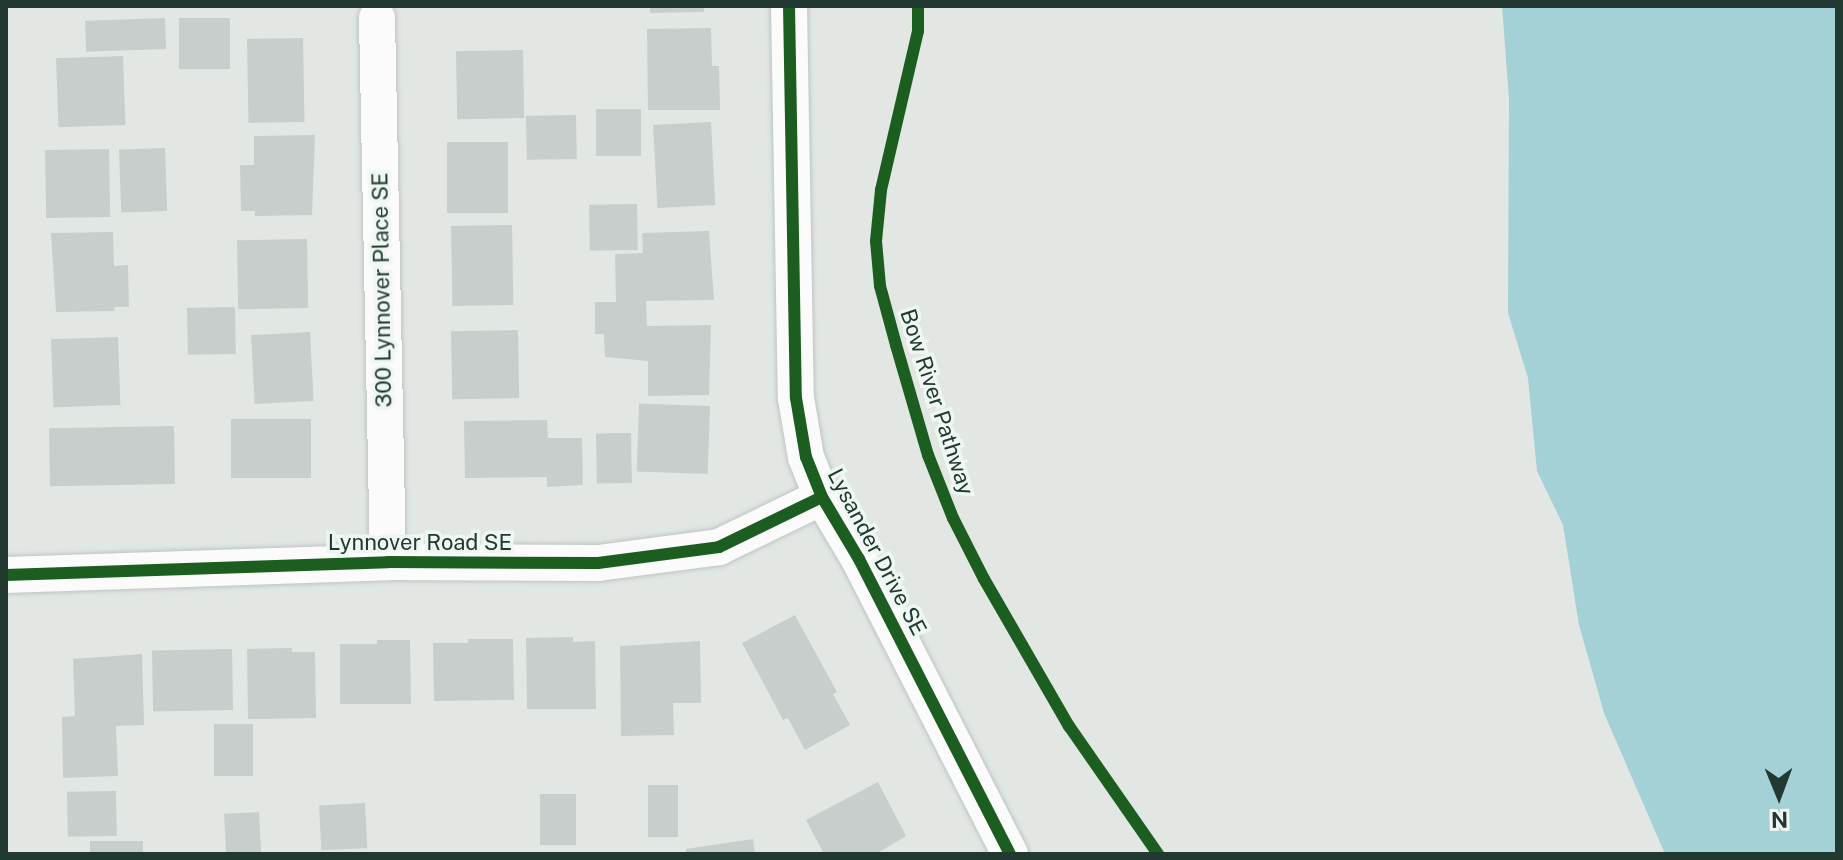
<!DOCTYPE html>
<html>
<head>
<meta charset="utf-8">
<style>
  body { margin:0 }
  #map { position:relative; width:1843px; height:860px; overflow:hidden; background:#e2e7e4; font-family:"Public Sans",sans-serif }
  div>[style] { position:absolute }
  .water>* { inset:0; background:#a3d1d5 }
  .building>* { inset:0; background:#c8cecb; transform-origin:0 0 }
  .roads { filter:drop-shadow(0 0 2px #bfc4c1) drop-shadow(0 0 2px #bfc4c1) }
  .minor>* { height:36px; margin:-18px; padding:0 18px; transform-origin:18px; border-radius:18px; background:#fbfbfb }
  .cycleway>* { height:12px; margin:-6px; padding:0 6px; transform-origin:6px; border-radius:6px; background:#1b5e20 }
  span { translate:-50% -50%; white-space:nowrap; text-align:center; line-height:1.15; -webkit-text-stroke:7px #eff7f2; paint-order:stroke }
  .street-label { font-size:22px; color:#213931 }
  .frame { position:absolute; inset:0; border:8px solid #213931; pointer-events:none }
  .north { position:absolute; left:1739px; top:756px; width:80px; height:80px; -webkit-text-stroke:6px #eff7f2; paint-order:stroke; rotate:179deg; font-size:22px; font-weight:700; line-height:32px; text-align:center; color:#213931 }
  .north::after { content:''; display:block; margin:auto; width:28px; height:36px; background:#213931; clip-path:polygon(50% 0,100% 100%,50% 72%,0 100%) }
</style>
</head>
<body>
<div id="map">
  <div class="water">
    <div style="clip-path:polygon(1502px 6px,1837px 6px,1837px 854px,1665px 854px,1604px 713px,1579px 625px,1563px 525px,1537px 471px,1528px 378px,1508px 313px,1509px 99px)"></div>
  </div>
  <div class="building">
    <div style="clip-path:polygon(650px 6px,704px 6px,704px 12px,650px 13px)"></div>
    <div style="left:165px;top:18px;width:31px;height:80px;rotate:88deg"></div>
    <div style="left:230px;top:18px;width:51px;height:51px;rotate:90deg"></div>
    <div style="clip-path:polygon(711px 28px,712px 66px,719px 66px,720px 110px,648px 110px,647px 29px)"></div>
    <div style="left:303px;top:38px;width:84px;height:56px;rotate:89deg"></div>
    <div style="left:523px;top:50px;width:68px;height:67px;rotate:89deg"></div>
    <div style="left:123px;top:56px;width:69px;height:67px;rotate:88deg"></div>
    <div style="left:596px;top:109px;width:45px;height:47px"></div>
    <div style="left:576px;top:115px;width:44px;height:50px;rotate:89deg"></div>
    <div style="left:711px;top:122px;width:83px;height:58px;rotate:87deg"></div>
    <div style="clip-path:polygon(315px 135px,312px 215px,255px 216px,255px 211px,241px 211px,240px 165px,254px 165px,254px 136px)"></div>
    <div style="left:447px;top:142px;width:61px;height:71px"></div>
    <div style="left:165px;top:148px;width:63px;height:46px;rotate:88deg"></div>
    <div style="left:109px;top:149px;width:68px;height:64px;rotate:89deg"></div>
    <div style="left:637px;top:204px;width:46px;height:48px;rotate:89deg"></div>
    <div style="left:512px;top:225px;width:80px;height:61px;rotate:89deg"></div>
    <div style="clip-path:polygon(709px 231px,714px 300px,646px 301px,647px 326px,711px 325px,709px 395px,648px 396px,648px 361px,605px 357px,604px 334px,595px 334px,595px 302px,616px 302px,615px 254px,643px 253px,642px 233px)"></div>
    <div style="clip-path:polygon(113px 232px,114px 266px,128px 265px,129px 307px,114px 307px,115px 311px,56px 312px,51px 233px)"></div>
    <div style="left:307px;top:239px;width:69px;height:70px;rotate:89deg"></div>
    <div style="left:235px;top:307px;width:47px;height:48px;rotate:89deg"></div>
    <div style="left:518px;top:330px;width:68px;height:67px;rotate:89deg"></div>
    <div style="left:310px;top:332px;width:69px;height:59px;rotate:87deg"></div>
    <div style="left:118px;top:337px;width:68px;height:67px;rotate:88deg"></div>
    <div style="left:710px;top:406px;width:68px;height:71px;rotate:92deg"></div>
    <div style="left:311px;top:419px;width:59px;height:80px;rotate:90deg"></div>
    <div style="clip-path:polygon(547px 420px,548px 438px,582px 438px,583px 485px,547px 487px,547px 477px,465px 478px,464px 421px)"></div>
    <div style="left:174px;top:426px;width:58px;height:125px;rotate:89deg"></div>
    <div style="left:631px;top:433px;width:50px;height:35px;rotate:89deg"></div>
    <div style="clip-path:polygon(795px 615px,837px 692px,833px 694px,850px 725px,805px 750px,788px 718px,783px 720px,742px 643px)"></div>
    <div style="clip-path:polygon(573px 637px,573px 642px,595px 641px,596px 709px,527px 709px,526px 638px)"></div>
    <div style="clip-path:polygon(468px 639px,513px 639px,514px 700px,434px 701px,433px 643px,468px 643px)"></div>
    <div style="clip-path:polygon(377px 640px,410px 640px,411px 704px,340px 704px,340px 644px,377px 644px)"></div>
    <div style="clip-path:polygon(700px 641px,701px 703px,673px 703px,674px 735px,621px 736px,620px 646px)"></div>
    <div style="clip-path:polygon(292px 648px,292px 652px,315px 652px,316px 718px,248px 719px,247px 649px)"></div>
    <div style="left:232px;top:649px;width:61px;height:80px;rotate:89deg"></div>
    <div style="clip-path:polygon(142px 654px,144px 725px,116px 726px,118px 776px,63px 778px,62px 717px,75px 716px,73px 659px)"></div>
    <div style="left:214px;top:724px;width:39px;height:52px"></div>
    <div style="clip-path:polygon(878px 782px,906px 836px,876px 854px,824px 854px,806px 820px)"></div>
    <div style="left:648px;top:785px;width:30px;height:52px"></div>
    <div style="left:116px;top:791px;width:45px;height:49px;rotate:89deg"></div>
    <div style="left:576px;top:794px;width:51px;height:36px;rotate:90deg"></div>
    <div style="left:365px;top:803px;width:45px;height:46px;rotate:87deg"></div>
    <div style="left:259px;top:812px;width:42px;height:35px;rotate:87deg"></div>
    <div style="clip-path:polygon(753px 839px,755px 854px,686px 854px,686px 849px)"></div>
    <div style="left:143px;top:841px;width:13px;height:53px;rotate:90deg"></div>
  </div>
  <div class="roads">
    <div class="minor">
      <div style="left:789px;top:6px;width:392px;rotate:89deg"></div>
      <div style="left:796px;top:398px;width:60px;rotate:80.4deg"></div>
      <div style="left:806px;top:457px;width:43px;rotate:68.2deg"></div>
      <div style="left:822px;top:497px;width:72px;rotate:59.2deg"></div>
      <div style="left:859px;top:559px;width:331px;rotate:62.9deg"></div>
      <div style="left:377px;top:18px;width:544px;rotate:88.84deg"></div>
      <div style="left:6px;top:575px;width:382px;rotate:-1.9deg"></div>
      <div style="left:388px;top:562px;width:210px;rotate:0.3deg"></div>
      <div style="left:598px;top:563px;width:122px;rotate:-7.5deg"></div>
      <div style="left:719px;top:547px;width:114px;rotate:-25.9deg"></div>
    </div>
  </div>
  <div class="cycleway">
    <div style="left:789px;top:6px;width:392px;rotate:89deg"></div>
    <div style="left:796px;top:398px;width:60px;rotate:80.4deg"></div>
    <div style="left:806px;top:457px;width:43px;rotate:68.2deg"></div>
    <div style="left:822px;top:497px;width:72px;rotate:59.2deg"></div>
    <div style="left:859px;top:559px;width:331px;rotate:62.9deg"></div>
    <div style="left:918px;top:6px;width:25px;rotate:90deg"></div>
    <div style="left:918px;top:31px;width:163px;rotate:103.1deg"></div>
    <div style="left:881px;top:190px;width:51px;rotate:95.6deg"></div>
    <div style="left:876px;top:241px;width:45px;rotate:84.9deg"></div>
    <div style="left:880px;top:286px;width:61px;rotate:74.8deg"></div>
    <div style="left:896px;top:345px;width:115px;rotate:73.8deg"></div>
    <div style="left:928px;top:455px;width:68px;rotate:68.4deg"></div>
    <div style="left:953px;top:518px;width:68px;rotate:63.1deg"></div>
    <div style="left:984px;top:579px;width:170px;rotate:60deg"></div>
    <div style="left:1069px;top:726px;width:156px;rotate:55.2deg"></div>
    <div style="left:6px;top:575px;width:382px;rotate:-1.9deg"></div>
    <div style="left:388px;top:562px;width:210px;rotate:0.3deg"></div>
    <div style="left:598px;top:563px;width:122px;rotate:-7.5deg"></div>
    <div style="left:719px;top:547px;width:114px;rotate:-25.9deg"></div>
  </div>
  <div class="street-label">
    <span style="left:382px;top:290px;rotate:-91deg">300 Lynnover Place SE</span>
    <span style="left:937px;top:402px;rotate:72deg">Bow River Pathway</span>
    <span style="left:420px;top:543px">Lynnover Road SE</span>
    <span style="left:877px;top:552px;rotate:62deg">Lysander Drive SE</span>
  </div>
  <div class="frame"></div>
  <div class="north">N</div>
</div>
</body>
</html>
